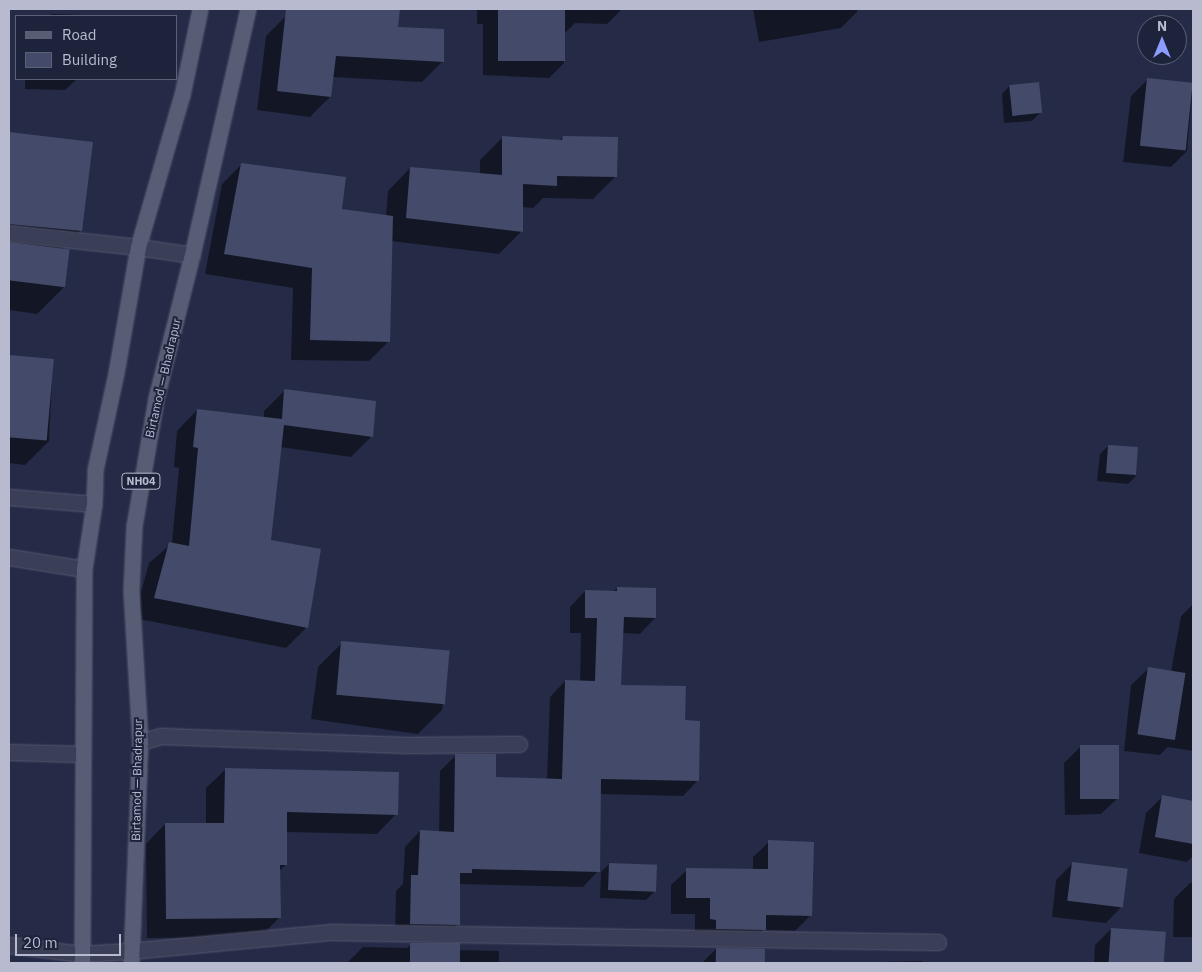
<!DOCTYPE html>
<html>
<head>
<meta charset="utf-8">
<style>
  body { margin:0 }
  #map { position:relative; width:1202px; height:972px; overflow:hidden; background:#252b47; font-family:"IBM Plex Sans",sans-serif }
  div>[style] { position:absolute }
  .shadow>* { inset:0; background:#0007 }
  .building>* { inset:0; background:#444a69; transform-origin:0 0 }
  .roads { filter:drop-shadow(0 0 1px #565971) drop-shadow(0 0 1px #565971) }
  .lane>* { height:15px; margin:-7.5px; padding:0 7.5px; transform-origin:7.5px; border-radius:7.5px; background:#3a3e56 }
  .street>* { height:15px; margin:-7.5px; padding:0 7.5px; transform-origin:7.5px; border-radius:7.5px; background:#3a3e56 }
  .primary>* { height:15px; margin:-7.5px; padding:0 7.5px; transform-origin:7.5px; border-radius:7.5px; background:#585d76 }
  span { translate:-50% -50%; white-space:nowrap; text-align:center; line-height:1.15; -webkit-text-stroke:4px #1e233c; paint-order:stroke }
  .shield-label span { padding:1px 4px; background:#1e233c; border:1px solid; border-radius:4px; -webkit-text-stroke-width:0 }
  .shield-label { font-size:11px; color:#b8bbcf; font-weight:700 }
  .street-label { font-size:12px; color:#b8bbcf }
  .frame { position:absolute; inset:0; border:10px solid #b8bbcf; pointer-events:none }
  .legend { position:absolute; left:15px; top:15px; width:162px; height:65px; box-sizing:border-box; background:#1e233c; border:1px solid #5c6077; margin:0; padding:6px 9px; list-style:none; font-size:15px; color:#b8bbcf }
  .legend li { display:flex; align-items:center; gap:10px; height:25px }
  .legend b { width:25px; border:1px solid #5c6077 }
  .north { position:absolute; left:1137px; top:15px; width:50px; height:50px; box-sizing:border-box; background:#1e233c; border:1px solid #5c6077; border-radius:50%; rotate:0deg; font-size:14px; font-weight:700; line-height:20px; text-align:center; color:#b8bbcf }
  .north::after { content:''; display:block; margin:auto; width:18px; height:22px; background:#8d9cff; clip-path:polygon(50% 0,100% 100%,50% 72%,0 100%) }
  .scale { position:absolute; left:15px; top:934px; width:106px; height:22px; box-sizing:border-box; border:2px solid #b8bbcf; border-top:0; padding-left:6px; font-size:15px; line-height:18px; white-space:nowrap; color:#b8bbcf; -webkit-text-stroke:4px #1e233c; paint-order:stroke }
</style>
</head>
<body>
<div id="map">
  <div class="shadow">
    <div style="clip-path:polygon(301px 9px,399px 9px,396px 28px,442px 62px,422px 82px,333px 77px,330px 97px,310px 117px,257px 110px,266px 36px,286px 16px,299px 18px)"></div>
    <div style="clip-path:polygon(477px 9px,622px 9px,607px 24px,575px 23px,564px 34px,564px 63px,549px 78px,483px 75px,483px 24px,477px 24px)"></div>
    <div style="clip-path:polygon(753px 9px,857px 9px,857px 12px,841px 28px,759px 42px)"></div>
    <div style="clip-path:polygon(52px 14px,83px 15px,49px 16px)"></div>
    <div style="clip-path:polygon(25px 79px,77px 79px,65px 90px,25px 89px)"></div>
    <div style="clip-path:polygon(1147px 80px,1193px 85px,1187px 151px,1171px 167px,1123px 162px,1131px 96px)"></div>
    <div style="clip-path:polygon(1010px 85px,1040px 113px,1032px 121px,1004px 123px,1002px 94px)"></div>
    <div style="clip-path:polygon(9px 133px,92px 143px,80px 231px,62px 249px,64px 287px,37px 314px,9px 310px)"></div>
    <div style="clip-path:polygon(503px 137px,559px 141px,563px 137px,615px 177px,593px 199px,543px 198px,533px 208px,522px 207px,522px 231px,499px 254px,391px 241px,388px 342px,369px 361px,291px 360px,293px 288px,205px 274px,222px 184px,242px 164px,341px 210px,386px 216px,388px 191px,410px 168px,480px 174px,480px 160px)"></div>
    <div style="clip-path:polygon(9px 356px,53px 360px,49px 441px,25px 465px,9px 463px)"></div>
    <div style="clip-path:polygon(284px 391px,371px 437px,351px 457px,280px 447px,270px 541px,307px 627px,286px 648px,134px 618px,149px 563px,172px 543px,179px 468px,174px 467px,177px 431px,197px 410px,264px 418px,264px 411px)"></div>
    <div style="clip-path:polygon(1108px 446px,1136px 476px,1128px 484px,1097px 481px,1100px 454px)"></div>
    <div style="clip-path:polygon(617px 588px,655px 618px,640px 634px,622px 633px,620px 686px,684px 722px,698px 780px,683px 796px,600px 794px,598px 871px,583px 887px,459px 884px,458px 924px,443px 940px,395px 939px,396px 891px,403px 884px,405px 847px,420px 831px,439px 832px,440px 771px,456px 755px,495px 779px,547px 780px,550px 697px,565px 681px,580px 682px,581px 633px,570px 633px,570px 607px,585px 591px,613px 592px)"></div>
    <div style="clip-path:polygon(1193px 604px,1193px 751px,1168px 747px,1160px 755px,1124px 751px,1131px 685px,1148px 669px,1171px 672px,1181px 616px)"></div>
    <div style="clip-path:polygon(342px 643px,448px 651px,442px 710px,418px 734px,311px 719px,318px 667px)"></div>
    <div style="clip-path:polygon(1081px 746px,1118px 798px,1101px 814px,1065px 815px,1064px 763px)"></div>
    <div style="clip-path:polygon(226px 769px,396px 814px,377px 834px,286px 832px,286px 865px,279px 871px,280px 917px,260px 937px,147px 938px,146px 844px,165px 824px,206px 824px,206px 788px)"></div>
    <div style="clip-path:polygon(1162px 797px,1193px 803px,1193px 856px,1187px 862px,1139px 853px,1146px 813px)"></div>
    <div style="clip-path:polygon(769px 842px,811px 915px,795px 931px,763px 930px,748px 945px,695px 935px,695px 914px,671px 914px,671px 885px,687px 870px,753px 870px,753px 857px)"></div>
    <div style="clip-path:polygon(1073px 863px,1122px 906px,1106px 923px,1052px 917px,1056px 880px)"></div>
    <div style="clip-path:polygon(609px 864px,654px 892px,646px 900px,600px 898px,601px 872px)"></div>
    <div style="clip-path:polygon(1190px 883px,1193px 883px,1193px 937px,1173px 937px,1174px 899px)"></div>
    <div style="clip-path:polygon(1111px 929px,1165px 933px,1163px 963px,1094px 963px,1095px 945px)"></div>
    <div style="clip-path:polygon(411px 944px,458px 950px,499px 951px,499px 963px,347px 963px,363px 947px,407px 948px)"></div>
    <div style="clip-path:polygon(716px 949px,764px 950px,764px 963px,702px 963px)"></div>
    <div style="clip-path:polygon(922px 961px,922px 963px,841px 963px)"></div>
  </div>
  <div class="building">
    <div style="clip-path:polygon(286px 9px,400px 9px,398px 27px,444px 29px,444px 62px,336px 56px,331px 97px,277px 91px)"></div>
    <div style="left:498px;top:9px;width:67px;height:52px"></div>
    <div style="left:1147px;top:78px;width:46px;height:68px;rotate:6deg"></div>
    <div style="left:1039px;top:82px;width:31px;height:30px;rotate:84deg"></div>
    <div style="clip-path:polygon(9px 132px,93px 142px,82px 231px,9px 224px)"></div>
    <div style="clip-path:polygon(502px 136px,562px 140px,563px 136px,618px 137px,617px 177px,557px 176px,557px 186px,523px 184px,523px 232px,406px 218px,410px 167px,502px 175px)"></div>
    <div style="clip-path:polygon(241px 163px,346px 177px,342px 209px,393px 216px,390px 342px,310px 340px,312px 268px,224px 254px)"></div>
    <div style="left:9px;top:242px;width:61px;height:38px;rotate:7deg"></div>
    <div style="left:9px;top:355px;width:45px;height:82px;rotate:5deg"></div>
    <div style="clip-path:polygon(284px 389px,376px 401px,373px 437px,284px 425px,271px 540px,321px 549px,308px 628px,154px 598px,169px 542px,189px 546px,198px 448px,193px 447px,197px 409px,282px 419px)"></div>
    <div style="left:1108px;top:445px;width:30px;height:28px;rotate:4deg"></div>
    <div style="clip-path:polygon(617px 587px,656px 588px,656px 618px,624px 617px,621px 685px,686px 686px,685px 720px,700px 721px,699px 781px,601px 779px,600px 872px,472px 869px,472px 873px,460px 873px,460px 925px,410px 924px,411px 875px,418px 875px,420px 830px,454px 832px,455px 754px,496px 754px,496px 777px,562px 779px,565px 680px,595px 681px,597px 618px,585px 618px,585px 590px,617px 591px)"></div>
    <div style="left:341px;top:641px;width:109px;height:54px;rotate:5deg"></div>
    <div style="left:1148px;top:667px;width:38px;height:68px;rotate:9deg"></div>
    <div style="left:1080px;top:745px;width:39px;height:54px"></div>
    <div style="clip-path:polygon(225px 768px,399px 772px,398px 815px,287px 812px,287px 865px,280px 865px,281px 918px,166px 919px,165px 823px,224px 823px)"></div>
    <div style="clip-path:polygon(1162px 795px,1193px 801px,1193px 844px,1155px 837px)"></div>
    <div style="clip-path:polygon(768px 840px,814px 842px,812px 916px,766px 915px,766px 930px,716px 929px,716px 920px,710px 919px,710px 898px,686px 898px,686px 868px,768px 869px)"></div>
    <div style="left:1072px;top:862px;width:56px;height:39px;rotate:7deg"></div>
    <div style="left:609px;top:863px;width:48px;height:27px;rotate:2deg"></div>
    <div style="left:1111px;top:928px;width:55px;height:35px;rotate:4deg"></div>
    <div style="left:410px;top:943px;width:50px;height:20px"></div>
    <div style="left:716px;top:948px;width:49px;height:15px;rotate:1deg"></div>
  </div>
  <div class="roads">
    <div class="lane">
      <div style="left:140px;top:742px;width:22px;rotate:-16deg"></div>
      <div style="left:161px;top:736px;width:245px;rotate:2.1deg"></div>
      <div style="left:406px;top:745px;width:113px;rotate:-0.5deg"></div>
      <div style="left:9px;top:945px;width:73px;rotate:7.1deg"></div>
      <div style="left:81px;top:954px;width:49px;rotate:-3.5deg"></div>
      <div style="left:130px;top:951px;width:203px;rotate:-5.4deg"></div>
      <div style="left:332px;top:932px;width:606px;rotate:0.95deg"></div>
    </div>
    <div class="street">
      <div style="left:9px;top:233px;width:130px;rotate:6.2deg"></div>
      <div style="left:138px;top:247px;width:55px;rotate:8.4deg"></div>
      <div style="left:9px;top:497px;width:85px;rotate:4.7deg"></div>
      <div style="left:9px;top:557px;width:76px;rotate:9.1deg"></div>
      <div style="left:9px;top:752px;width:73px;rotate:1.6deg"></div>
    </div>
    <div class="primary">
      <div style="left:82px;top:963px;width:394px;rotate:-89.7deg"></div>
      <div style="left:84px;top:569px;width:66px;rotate:-81.3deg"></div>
      <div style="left:94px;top:504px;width:34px;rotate:-88deg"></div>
      <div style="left:95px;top:470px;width:99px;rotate:-77.8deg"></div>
      <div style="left:116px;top:373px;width:128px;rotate:-80.1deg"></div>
      <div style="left:138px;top:247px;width:158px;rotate:-73.9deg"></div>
      <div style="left:182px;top:95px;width:88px;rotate:-78.2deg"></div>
      <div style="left:131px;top:963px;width:221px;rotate:-87.7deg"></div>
      <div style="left:140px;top:742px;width:152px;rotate:-93.4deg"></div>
      <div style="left:131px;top:590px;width:64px;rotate:-87.3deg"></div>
      <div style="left:134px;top:526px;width:130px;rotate:-80.2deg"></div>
      <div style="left:156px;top:398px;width:147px;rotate:-75.9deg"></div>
      <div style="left:192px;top:255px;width:252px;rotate:-77.2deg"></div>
    </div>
  </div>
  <div class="shield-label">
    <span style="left:141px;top:481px">NH04</span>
  </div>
  <div class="street-label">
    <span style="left:163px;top:378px;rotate:-77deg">Birtamod — Bhadrapur</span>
    <span style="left:137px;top:780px;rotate:-89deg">Birtamod — Bhadrapur</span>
  </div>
  <div class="frame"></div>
  <ul class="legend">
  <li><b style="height:6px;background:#585d76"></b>Road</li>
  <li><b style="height:14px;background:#444a69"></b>Building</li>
  </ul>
  <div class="north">N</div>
  <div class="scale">20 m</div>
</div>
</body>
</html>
